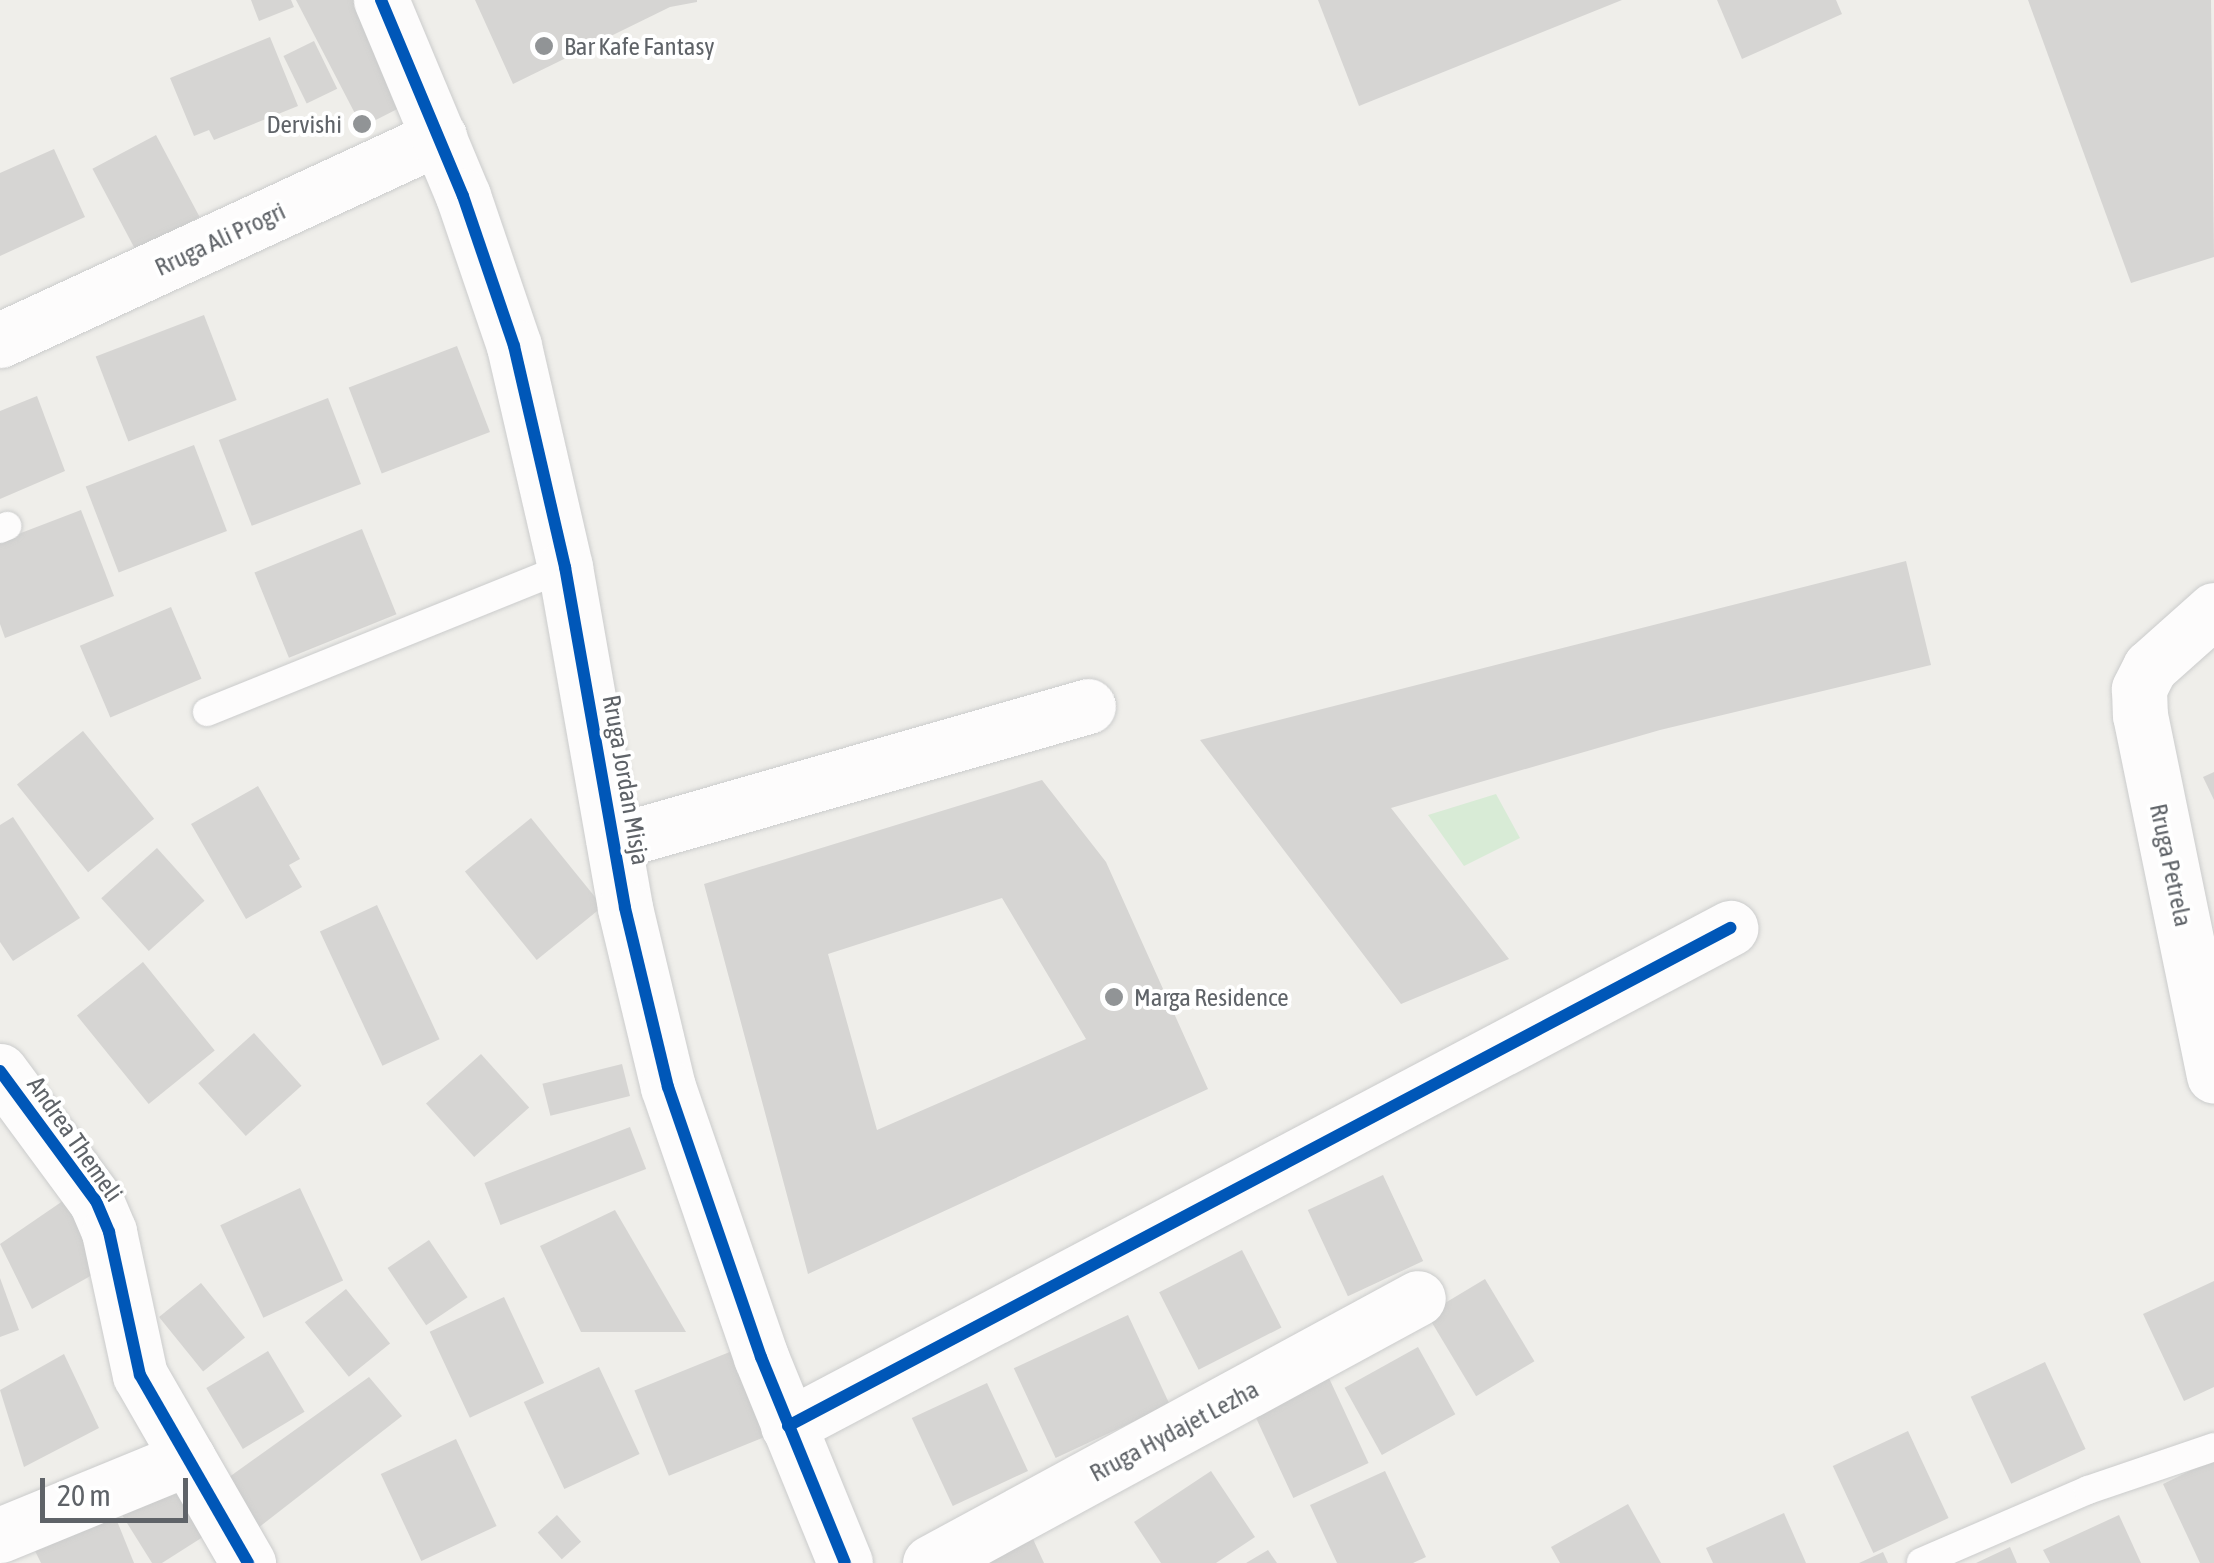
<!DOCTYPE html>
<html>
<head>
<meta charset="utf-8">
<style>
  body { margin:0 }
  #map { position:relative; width:2214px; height:1563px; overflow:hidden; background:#efeeea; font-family:"Asap Condensed",sans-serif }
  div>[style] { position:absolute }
  .green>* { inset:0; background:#d8ebd6 }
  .building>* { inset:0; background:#d6d5d3; transform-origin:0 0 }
  .roads { filter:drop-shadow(0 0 2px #cbcccc) drop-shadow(0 0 2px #cbcccc) }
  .lane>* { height:28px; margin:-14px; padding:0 14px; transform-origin:14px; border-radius:14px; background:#fdfcfc }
  .street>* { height:55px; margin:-27.5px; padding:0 27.5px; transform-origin:27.5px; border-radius:27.5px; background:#fdfcfc }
  .secondary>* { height:55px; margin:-27.5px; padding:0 27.5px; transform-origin:27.5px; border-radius:27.5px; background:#fdfcfc }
  .cycleway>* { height:12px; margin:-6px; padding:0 6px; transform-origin:6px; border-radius:6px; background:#0057b8 }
  .dots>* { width:28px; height:28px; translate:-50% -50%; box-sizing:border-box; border:5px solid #fff; border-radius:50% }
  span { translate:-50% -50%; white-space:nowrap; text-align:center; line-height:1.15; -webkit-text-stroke:8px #fff; paint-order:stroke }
  .poi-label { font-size:25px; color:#5f6368 }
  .left { translate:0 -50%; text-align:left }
  .right { translate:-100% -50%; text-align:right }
  .street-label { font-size:25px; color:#5f6368 }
  .scale { position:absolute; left:40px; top:1478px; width:148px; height:45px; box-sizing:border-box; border:5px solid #5f6368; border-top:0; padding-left:12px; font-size:30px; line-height:35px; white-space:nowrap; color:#5f6368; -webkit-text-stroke:8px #fff; paint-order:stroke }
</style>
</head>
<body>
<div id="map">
  <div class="green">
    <div style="clip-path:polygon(1496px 794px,1520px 838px,1464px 866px,1428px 815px)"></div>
  </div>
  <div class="building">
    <div style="clip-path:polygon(251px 0,291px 0,294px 7px,259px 21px)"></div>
    <div style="clip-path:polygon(296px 0,367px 0,417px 99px,362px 127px)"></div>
    <div style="clip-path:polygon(475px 0,697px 0,697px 2px,670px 7px,513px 84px)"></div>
    <div style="clip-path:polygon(1318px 0,1622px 0,1359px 106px)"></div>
    <div style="clip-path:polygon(1717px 0,1836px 0,1842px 14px,1742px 59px)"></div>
    <div style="clip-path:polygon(2028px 0,2211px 0,2214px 257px,2131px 283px)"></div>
    <div style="clip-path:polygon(270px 37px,298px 106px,214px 140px,209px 130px,194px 136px,170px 78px)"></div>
    <div style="left:314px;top:41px;width:53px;height:34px;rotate:64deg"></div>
    <div style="left:156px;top:135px;width:93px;height:72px;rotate:62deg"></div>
    <div style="clip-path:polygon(54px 149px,85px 217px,0 256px,0 173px)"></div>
    <div style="left:204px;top:315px;width:91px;height:116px;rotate:69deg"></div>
    <div style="left:457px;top:346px;width:92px;height:116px;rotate:69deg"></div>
    <div style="clip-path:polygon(37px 396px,65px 471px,0 499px,0 411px)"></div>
    <div style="left:328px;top:398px;width:92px;height:117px;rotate:69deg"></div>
    <div style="left:194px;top:445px;width:92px;height:116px;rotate:69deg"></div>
    <div style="clip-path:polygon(81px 510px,114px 596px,5px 638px,0 624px,0 541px)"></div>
    <div style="left:362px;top:529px;width:92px;height:116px;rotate:68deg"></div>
    <div style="clip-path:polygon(1906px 561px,1931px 665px,1660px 730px,1391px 808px,1509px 959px,1401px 1004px,1200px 740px)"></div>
    <div style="left:171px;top:607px;width:78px;height:99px;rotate:67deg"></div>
    <div style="left:83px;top:731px;width:113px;height:85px;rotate:51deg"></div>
    <div style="clip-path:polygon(2214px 772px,2214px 800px,2203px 777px)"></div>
    <div style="clip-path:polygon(evenodd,1042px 780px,1106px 862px,1208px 1089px,808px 1274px,704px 884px,1042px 780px,1002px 898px,1086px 1039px,877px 1130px,828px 954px,1002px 898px)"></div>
    <div style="clip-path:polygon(258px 786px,300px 859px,289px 865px,302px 887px,246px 919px,191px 824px)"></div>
    <div style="clip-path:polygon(13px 817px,80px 918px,13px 961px,0 942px,0 825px)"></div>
    <div style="left:531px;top:818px;width:114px;height:85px;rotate:51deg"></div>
    <div style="left:157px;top:848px;width:71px;height:75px;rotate:48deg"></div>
    <div style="left:377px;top:905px;width:148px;height:63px;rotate:65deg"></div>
    <div style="left:143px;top:962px;width:114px;height:85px;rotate:51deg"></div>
    <div style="left:254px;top:1033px;width:71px;height:75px;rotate:48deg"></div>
    <div style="left:481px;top:1054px;width:72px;height:74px;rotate:48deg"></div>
    <div style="left:622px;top:1064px;width:33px;height:82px;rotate:76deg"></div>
    <div style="left:630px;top:1127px;width:45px;height:156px;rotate:69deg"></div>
    <div style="left:1383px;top:1175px;width:95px;height:83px;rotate:65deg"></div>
    <div style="left:300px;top:1188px;width:102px;height:88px;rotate:65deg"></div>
    <div style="clip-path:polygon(73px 1194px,101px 1270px,32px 1309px,0 1244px)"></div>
    <div style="clip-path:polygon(615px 1210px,686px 1332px,581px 1332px,540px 1246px)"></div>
    <div style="left:429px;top:1240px;width:69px;height:50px;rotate:56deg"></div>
    <div style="left:1242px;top:1250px;width:87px;height:93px;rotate:63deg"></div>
    <div style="clip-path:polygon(0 1278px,19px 1330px,0 1337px)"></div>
    <div style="left:1485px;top:1279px;width:96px;height:68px;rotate:59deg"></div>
    <div style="clip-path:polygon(2214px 1281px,2214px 1387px,2184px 1401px,2143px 1314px)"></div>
    <div style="left:201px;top:1283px;width:70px;height:54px;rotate:51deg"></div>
    <div style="left:346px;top:1289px;width:70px;height:53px;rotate:51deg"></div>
    <div style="left:504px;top:1297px;width:95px;height:82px;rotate:65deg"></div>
    <div style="left:1128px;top:1315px;width:99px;height:126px;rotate:65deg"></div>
    <div style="left:742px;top:1347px;width:92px;height:116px;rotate:68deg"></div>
    <div style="left:1418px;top:1347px;width:77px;height:84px;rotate:61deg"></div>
    <div style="left:268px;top:1351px;width:71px;height:72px;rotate:59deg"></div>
    <div style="clip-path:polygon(64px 1354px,99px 1428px,24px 1467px,0 1390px)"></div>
    <div style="left:2045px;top:1362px;width:96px;height:82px;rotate:65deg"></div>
    <div style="left:599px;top:1367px;width:96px;height:83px;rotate:65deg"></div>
    <div style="left:1328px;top:1376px;width:96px;height:83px;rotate:65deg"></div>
    <div style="clip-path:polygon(369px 1377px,402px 1416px,258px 1528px,225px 1480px)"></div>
    <div style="left:987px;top:1383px;width:97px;height:83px;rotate:65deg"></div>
    <div style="left:1908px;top:1431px;width:96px;height:83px;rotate:65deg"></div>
    <div style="left:456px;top:1439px;width:96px;height:83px;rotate:65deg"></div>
    <div style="clip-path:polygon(2214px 1459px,2214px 1563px,2200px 1563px,2163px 1484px)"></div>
    <div style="clip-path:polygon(1211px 1471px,1255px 1537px,1216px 1563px,1161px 1563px,1134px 1522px)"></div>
    <div style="clip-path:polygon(1385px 1471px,1426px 1557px,1413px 1563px,1337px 1563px,1310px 1505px)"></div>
    <div style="clip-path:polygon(168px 1475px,206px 1535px,162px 1563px,152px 1563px,117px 1507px)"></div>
    <div style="clip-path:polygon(1628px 1504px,1661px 1563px,1560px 1563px,1551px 1547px)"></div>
    <div style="clip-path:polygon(113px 1511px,134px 1563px,41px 1563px,33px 1547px)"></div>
    <div style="clip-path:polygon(1784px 1513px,1806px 1563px,1713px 1563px,1706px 1548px)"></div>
    <div style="left:557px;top:1515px;width:36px;height:26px;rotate:48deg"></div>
    <div style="clip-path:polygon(2119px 1515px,2141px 1563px,2050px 1563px,2043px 1550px)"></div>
    <div style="clip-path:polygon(1027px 1526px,1044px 1563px,948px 1563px)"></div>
    <div style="clip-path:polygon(2010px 1547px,2017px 1563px,1976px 1563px)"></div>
    <div style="clip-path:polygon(1268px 1550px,1277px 1563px,1246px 1563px)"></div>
    <div style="clip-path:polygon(1883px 1552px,1888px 1563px,1859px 1563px)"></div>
  </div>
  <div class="roads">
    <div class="lane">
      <div style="left:0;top:529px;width:8px;rotate:-23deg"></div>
      <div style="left:207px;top:712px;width:386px;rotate:-22deg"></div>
      <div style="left:1921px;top:1562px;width:182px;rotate:-23.3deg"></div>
      <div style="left:2088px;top:1490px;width:133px;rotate:-18.8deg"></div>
    </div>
    <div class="street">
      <div style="left:0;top:340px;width:484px;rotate:-24.8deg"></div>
      <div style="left:2214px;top:610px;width:86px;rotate:138.3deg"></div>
      <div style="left:2150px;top:667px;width:25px;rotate:117deg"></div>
      <div style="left:2139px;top:689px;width:26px;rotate:88deg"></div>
      <div style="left:2140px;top:715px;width:368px;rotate:78.4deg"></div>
      <div style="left:614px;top:842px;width:493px;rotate:-16deg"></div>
      <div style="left:0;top:1071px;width:162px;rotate:53.6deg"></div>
      <div style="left:96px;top:1201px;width:34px;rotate:67deg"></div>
      <div style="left:109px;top:1232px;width:146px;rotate:77.8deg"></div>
      <div style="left:140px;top:1375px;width:217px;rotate:60.1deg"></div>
      <div style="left:788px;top:1426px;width:1066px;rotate:-27.86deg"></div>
      <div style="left:0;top:1535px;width:203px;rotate:-22.3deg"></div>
      <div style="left:930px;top:1563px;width:555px;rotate:-28.5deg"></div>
    </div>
    <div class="secondary">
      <div style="left:381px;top:0;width:212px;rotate:67.3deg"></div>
      <div style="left:463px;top:196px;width:158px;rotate:71.2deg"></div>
      <div style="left:514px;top:346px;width:227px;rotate:77deg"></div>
      <div style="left:565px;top:567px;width:346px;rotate:80deg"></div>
      <div style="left:625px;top:908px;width:184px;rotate:76.5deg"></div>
      <div style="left:668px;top:1087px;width:286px;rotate:71deg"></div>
      <div style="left:761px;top:1357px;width:222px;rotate:67.8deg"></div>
    </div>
  </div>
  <div class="cycleway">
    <div style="left:381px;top:0;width:212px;rotate:67.3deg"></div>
    <div style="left:463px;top:196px;width:158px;rotate:71.2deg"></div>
    <div style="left:514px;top:346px;width:227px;rotate:77deg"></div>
    <div style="left:565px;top:567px;width:346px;rotate:80deg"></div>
    <div style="left:625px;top:908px;width:184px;rotate:76.5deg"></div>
    <div style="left:668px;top:1087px;width:286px;rotate:71deg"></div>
    <div style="left:761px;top:1357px;width:222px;rotate:67.8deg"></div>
    <div style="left:0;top:1071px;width:162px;rotate:53.6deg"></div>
    <div style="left:96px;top:1201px;width:34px;rotate:67deg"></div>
    <div style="left:109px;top:1232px;width:146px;rotate:77.8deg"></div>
    <div style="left:140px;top:1375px;width:217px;rotate:60.1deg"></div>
    <div style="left:788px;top:1426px;width:1066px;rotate:-27.86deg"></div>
  </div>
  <div class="dots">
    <div style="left:544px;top:46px;background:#919496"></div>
    <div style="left:362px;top:124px;background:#919496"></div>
    <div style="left:1114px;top:997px;background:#919496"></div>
  </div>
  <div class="poi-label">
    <span class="left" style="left:564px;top:46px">Bar Kafe Fantasy</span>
    <span class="right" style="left:342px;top:124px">Dervishi</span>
    <span class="left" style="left:1134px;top:997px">Marga Residence</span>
  </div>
  <div class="street-label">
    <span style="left:220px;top:239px;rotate:-25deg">Rruga Ali Progri</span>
    <span style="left:626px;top:780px;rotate:80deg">Rruga Jordan Misja</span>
    <span style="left:2171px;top:865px;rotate:78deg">Rruga Petrela</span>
    <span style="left:75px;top:1139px;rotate:55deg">Andrea Themeli</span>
    <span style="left:1174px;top:1431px;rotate:-28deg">Rruga Hydajet Lezha</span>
  </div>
  <div class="scale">20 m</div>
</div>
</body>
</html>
